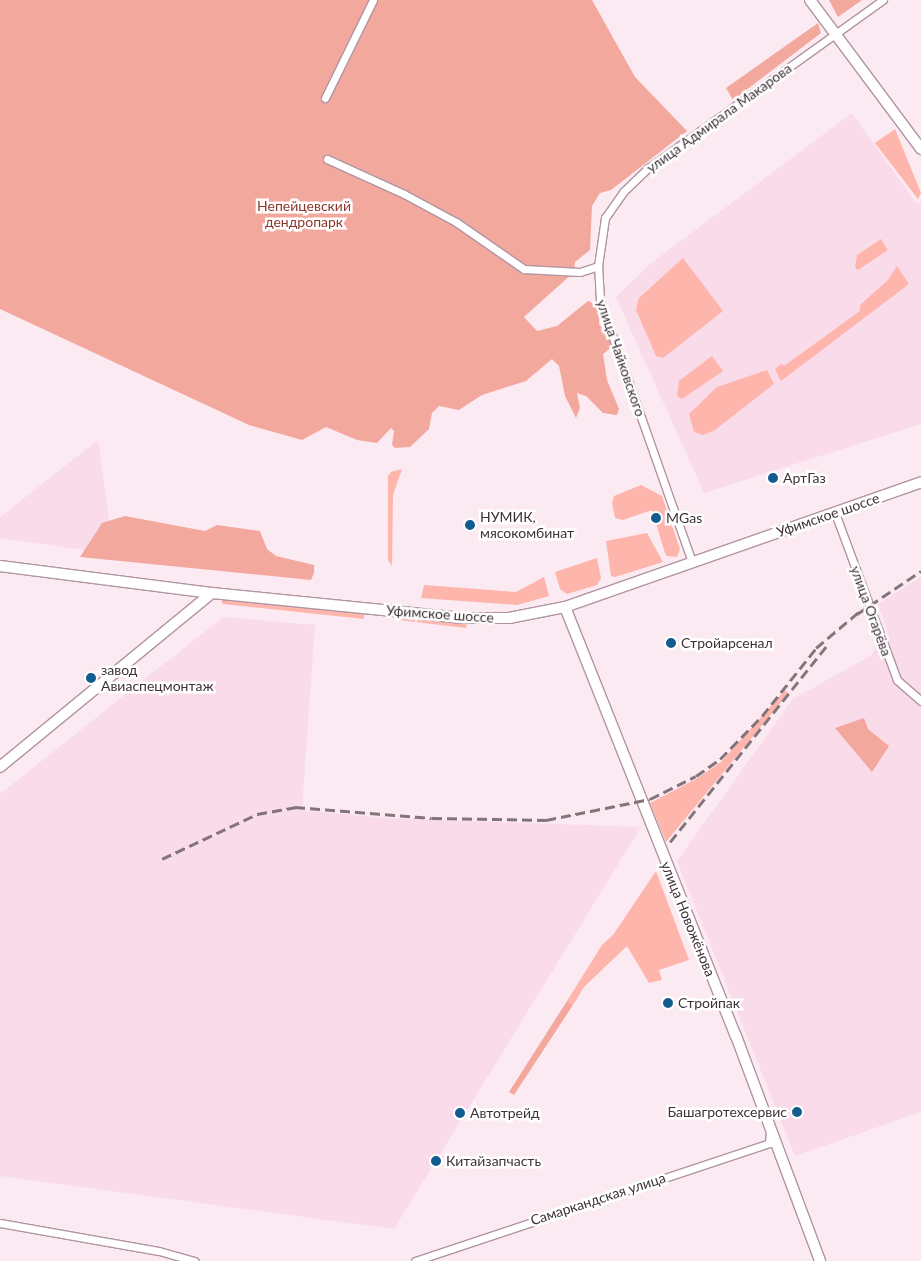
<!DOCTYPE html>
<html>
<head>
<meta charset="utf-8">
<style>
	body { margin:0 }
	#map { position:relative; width:921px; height:1261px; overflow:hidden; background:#fceaf2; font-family:Lato,sans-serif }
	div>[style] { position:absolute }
	.built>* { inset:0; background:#fadbea }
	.green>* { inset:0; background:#feb5ab }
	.forest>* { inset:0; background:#f3a89e }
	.roads { filter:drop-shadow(1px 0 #b194a2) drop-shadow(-1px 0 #b194a2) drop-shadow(0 1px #b194a2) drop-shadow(0 -1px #b194a2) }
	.street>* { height:7px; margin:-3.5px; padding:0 3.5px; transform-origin:3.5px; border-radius:3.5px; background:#fff }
	.secondary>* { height:10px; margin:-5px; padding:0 5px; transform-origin:5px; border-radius:5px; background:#fff }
	.rail>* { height:2.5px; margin-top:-1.25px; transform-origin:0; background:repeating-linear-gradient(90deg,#82747a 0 10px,transparent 0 15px) }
	.dots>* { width:14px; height:14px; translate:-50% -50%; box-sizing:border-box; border:2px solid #fff; border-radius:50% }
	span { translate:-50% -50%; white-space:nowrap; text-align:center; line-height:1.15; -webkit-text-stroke:5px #fff; paint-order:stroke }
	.street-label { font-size:14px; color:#3e3238 }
	.park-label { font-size:14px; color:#8d362e }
	.poi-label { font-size:14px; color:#3e3238 }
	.left { translate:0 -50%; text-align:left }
	.right { translate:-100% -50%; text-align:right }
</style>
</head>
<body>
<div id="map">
	<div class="built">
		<i style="clip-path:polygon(852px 113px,916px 203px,921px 203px,921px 424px,704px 493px,616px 297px,650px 264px)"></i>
		<i style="clip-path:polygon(98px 440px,114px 554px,0 538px,0 517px)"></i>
		<i style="clip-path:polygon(921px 577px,921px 1112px,795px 1156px,677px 861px,793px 699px,870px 656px,888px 632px,878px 604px)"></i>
		<i style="clip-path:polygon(223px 617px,315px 625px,302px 810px,384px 818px,641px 827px,394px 1229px,0 1176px,0 794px)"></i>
	</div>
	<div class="green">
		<i style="clip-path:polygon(895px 129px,921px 193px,918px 199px,875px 143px)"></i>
		<i style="clip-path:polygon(881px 239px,888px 250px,858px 270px,855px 268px,857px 255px)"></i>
		<i style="clip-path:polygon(683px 258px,723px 311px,663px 358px,656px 356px,636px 310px,639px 298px)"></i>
		<i style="clip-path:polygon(897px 266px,909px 284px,781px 381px,775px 369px,781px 364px,784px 366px,860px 311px,860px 305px,888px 280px)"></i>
		<i style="clip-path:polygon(712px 356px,723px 371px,682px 399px,677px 396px,679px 381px)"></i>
		<i style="clip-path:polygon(767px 370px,774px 384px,715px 430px,703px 435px,694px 432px,689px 414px,717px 387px)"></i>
		<i style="clip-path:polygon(402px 469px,393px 495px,392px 566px,388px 560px,388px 476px,391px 472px)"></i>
		<i style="clip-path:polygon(641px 485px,662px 496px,680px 549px,677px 557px,667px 556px,665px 553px,652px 510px,623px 520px,615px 518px,612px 503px,614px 496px)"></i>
		<i style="clip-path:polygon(647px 533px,663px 562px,615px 577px,611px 576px,606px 541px)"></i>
		<i style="clip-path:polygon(597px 558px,601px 578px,597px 585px,567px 594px,560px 589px,555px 572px)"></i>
		<i style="clip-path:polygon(544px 577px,549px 596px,517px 605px,421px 598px,424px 585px,516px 592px)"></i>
		<i style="clip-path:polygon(224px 599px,364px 613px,364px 619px,223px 604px,221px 601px)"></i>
		<i style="clip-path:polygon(403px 616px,467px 623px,466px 628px,399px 620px)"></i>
		<i style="clip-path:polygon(785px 690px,788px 693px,773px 712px,666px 842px,650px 803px,696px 779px,721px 762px)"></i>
		<i style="clip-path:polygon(656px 871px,689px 960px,659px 970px,662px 980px,649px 983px,627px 946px,584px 987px,573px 1005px,567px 1001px,602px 945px,613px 935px)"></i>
	</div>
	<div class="forest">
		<i style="clip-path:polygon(0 0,592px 0,635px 77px,687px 131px,611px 190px,600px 193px,592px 206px,590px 250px,575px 262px,574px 272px,524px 317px,537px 331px,557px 326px,588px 301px,597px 304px,600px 308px,599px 324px,614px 345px,603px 354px,607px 380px,619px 409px,617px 415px,603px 413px,586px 396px,577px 393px,580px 408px,576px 418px,565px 396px,559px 366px,552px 359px,526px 381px,482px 395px,459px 410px,439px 406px,432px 413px,429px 429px,410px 447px,395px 448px,392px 445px,394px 431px,391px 428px,377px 443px,357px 440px,326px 427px,302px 440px,249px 425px,0 309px)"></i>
		<i style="clip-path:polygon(829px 0,862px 0,838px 17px)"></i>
		<i style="clip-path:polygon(818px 23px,821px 33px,733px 100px,726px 88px)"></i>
		<i style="clip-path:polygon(125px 516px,205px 531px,217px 525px,260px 531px,267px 549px,276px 556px,314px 565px,314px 573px,311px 580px,80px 557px,102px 523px)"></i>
		<i style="clip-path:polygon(864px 718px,868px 729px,889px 746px,872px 772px,835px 728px)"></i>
		<i style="clip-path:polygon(567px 1001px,573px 1005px,514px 1095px,509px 1092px)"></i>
	</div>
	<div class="roads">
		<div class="street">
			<i style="left:325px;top:98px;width:109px;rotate:-63.9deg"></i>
			<i style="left:327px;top:159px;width:85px;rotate:24.4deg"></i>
			<i style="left:404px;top:194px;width:59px;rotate:28.3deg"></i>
			<i style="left:456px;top:222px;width:83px;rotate:34.7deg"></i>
			<i style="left:524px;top:269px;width:56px;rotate:3.1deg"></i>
			<i style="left:580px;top:272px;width:19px;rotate:-18deg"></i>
			<i style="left:835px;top:513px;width:178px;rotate:69.6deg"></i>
			<i style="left:897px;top:680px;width:32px;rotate:41deg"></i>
			<i style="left:692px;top:562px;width:277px;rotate:-109.4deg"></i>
			<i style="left:600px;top:301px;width:35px;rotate:-93deg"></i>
			<i style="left:598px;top:266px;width:49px;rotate:-81.7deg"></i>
			<i style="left:605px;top:218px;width:32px;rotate:-55deg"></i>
			<i style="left:623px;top:192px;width:35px;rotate:-44deg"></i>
			<i style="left:648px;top:168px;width:289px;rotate:-35.6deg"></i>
			<i style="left:0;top:1223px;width:161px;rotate:10deg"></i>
			<i style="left:159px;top:1251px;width:37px;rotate:16deg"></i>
			<i style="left:415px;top:1261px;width:373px;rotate:-18.4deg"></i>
			<i style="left:769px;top:1143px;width:12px;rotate:-85deg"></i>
		</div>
		<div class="secondary">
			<i style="left:810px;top:0;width:186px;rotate:53.3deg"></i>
			<i style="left:0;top:566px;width:214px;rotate:7.3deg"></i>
			<i style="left:212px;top:593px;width:252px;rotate:5.7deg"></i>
			<i style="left:463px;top:618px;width:46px"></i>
			<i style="left:509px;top:618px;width:57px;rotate:-11.1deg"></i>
			<i style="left:565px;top:607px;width:377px;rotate:-19.3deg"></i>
			<i style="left:565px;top:607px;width:462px;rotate:68.3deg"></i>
			<i style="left:736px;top:1036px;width:240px;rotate:69.5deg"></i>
			<i style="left:0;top:767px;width:274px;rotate:-39.4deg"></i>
		</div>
	</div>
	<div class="rail">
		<i style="left:857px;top:614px;width:77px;rotate:-33.9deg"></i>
		<i style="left:670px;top:842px;width:255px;rotate:-51.4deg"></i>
		<i style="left:162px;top:859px;width:105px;rotate:-25.3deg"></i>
		<i style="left:257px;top:814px;width:39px;rotate:-10deg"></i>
		<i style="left:295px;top:807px;width:137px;rotate:4.6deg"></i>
		<i style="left:432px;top:818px;width:114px;rotate:1deg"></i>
		<i style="left:546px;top:820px;width:106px;rotate:-11.4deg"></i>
		<i style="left:650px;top:799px;width:51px;rotate:-26.6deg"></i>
		<i style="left:696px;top:776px;width:29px;rotate:-35deg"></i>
		<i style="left:720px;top:759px;width:60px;rotate:-45.7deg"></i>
		<i style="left:762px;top:716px;width:87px;rotate:-51.5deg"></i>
		<i style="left:816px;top:648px;width:59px;rotate:-40.2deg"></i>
	</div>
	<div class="dots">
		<i style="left:773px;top:478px;background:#135c8f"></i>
		<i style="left:656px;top:518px;background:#135c8f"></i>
		<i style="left:470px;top:525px;background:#135c8f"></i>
		<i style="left:671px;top:643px;background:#135c8f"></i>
		<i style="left:91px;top:678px;background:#135c8f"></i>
		<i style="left:668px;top:1003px;background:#135c8f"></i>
		<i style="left:797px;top:1112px;background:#135c8f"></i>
		<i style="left:460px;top:1113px;background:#135c8f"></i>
		<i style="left:436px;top:1161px;background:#135c8f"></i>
	</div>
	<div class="street-label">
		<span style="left:719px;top:118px;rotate:-36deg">улица Адмирала Макарова</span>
		<span style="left:621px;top:358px;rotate:71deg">улица Чайковского</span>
		<span style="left:828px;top:515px;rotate:-19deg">Уфимское шоссе</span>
		<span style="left:871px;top:611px;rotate:70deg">улица Огарёва</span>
		<span style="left:440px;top:614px;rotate:4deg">Уфимское шоссе</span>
		<span style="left:688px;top:919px;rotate:68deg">улица Новожёнова</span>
		<span style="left:598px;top:1199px;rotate:-18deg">Самаркандская улица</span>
	</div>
	<div class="park-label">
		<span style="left:304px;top:214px">Непейцевский<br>дендропарк</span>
	</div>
	<div class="poi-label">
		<span class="left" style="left:783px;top:478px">АртГаз</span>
		<span class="left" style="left:480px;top:525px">НУМИК,<br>мясокомбинат</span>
		<span class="left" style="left:666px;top:518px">MGas</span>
		<span class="left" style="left:681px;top:643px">Стройарсенал</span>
		<span class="left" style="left:101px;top:678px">завод<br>Авиаспецмонтаж</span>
		<span class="left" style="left:678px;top:1003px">Стройпак</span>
		<span class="right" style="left:787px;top:1112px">Башагротехсервис</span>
		<span class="left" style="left:470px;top:1113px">Автотрейд</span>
		<span class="left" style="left:446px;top:1161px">Китайзапчасть</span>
	</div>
</div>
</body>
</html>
